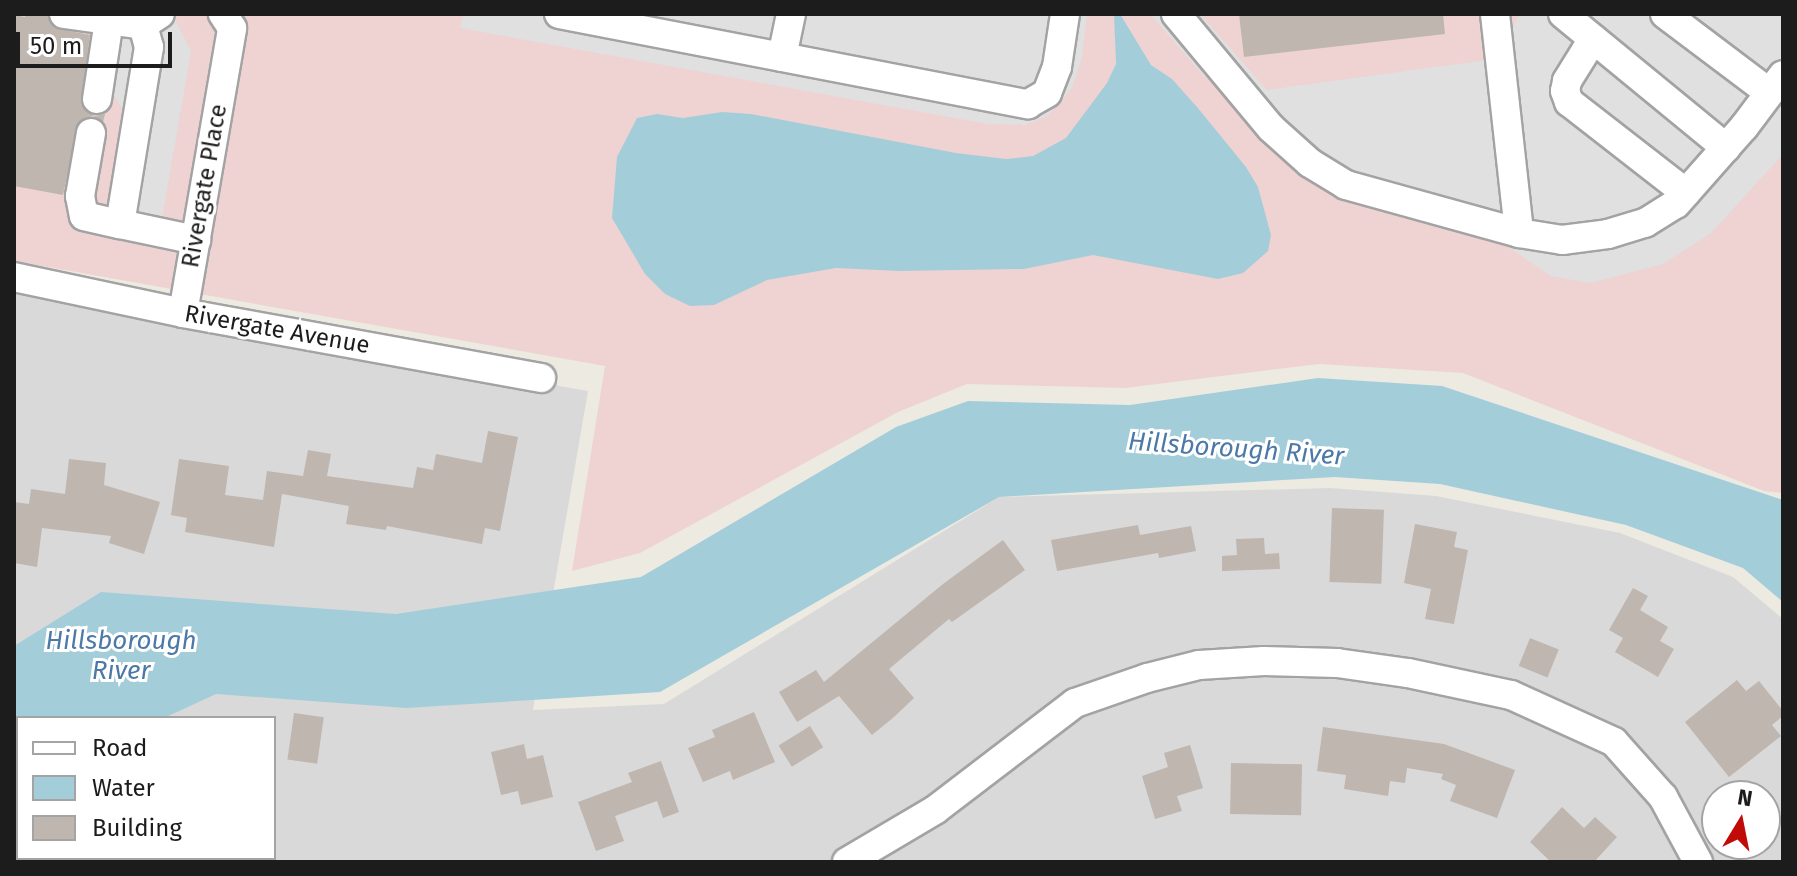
<!DOCTYPE html>
<html>
<head>
<meta charset="utf-8">
<style>
	body { margin:0 }
	#map { position:relative; width:1797px; height:876px; overflow:hidden; background:#edeae2; font-family:"Fira Sans",sans-serif }
	div>[style] { position:absolute }
	.residential>* { inset:0; background:#dad9d9 }
	.commercial>* { inset:0; background:#eed3d2 }
	.parking>* { inset:0; background:#e0e0e0 }
	.water>* { inset:0; background:#a4cdda }
	.building>* { inset:0; background:#beb6af; transform-origin:0 0 }
	.roads { filter:drop-shadow(2px 0 #a3a3a3) drop-shadow(-2px 0 #a3a3a3) drop-shadow(0 2px #a3a3a3) drop-shadow(0 -2px #a3a3a3) }
	.minor>* { height:28px; margin:-14px; padding:0 14px; transform-origin:14px; border-radius:14px; background:#fff }
	span { translate:-50% -50%; white-space:nowrap; text-align:center; line-height:1.15; -webkit-text-stroke:6px #fff; paint-order:stroke }
	.street-label { font-size:24px; color:#1c1c1c }
	.water-label { font-size:26px; color:#4d79a8; font-style:italic }
	.frame { position:absolute; inset:0; border:16px solid #1c1c1c; pointer-events:none }
	.legend { position:absolute; left:16px; top:716px; width:260px; height:144px; box-sizing:border-box; background:#fff; border:2px solid #a4a4a4; margin:0; padding:10px 14px; list-style:none; font-size:24px; color:#1c1c1c }
	.legend li { display:flex; align-items:center; gap:16px; height:40px }
	.legend b { width:40px; border:2px solid #a4a4a4 }
	.north { position:absolute; left:1701px; top:780px; width:80px; height:80px; box-sizing:border-box; background:#fff; border:2px solid #a4a4a4; border-radius:50%; rotate:10deg; font-size:22px; font-weight:700; line-height:32px; text-align:center; color:#1c1c1c }
	.north::after { content:''; display:block; margin:auto; width:28px; height:36px; background:#c10b08; clip-path:polygon(50% 0,100% 100%,50% 72%,0 100%) }
	.scale { position:absolute; left:16px; top:32px; width:156px; height:36px; box-sizing:border-box; border:4px solid #1c1c1c; border-top:0; padding-left:10px; font-size:24px; line-height:28px; white-space:nowrap; color:#1c1c1c; -webkit-text-stroke:6px #fff; paint-order:stroke }
</style>
</head>
<body>
<div id="map">
	<div class="residential">
		<i style="clip-path:polygon(evenodd,14px 291px,588px 391px,533px 710px,664px 704px,999px 497px,1330px 488px,1436px 496px,1620px 533px,1733px 577px,1783px 619px,1783px 862px,14px 862px,14px 291px,18px 718px,274px 718px,274px 858px,18px 858px,18px 718px,14px 291px,1717px 796px,1765px 796px,1765px 844px,1717px 844px,1717px 796px)"></i>
	</div>
	<div class="commercial">
		<i style="clip-path:polygon(14px 14px,1783px 14px,1783px 493px,1764px 491px,1463px 373px,1319px 364px,1125px 388px,967px 384px,898px 412px,640px 553px,572px 571px,605px 366px,14px 261px)"></i>
	</div>
	<div class="parking">
		<i style="clip-path:polygon(119px 14px,172px 14px,191px 51px,161px 224px,109px 215px,122px 108px,112px 92px)"></i>
		<i style="clip-path:polygon(463px 14px,1087px 14px,1082px 58px,1072px 88px,1048px 116px,1025px 125px,988px 124px,460px 28px)"></i>
		<i style="clip-path:polygon(1150px 14px,1200px 14px,1267px 90px,1495px 59px,1520px 14px,1783px 14px,1783px 154px,1711px 233px,1663px 264px,1590px 283px,1551px 276px,1498px 240px,1355px 202px,1225px 86px,1205px 77px)"></i>
	</div>
	<div class="water">
		<i style="clip-path:polygon(1114px 14px,1120px 14px,1151px 65px,1172px 79px,1197px 107px,1246px 167px,1258px 187px,1271px 235px,1268px 251px,1243px 273px,1218px 279px,1093px 255px,1024px 269px,900px 271px,836px 268px,767px 280px,714px 305px,690px 306px,665px 294px,645px 274px,612px 218px,617px 157px,637px 118px,657px 114px,683px 118px,722px 112px,751px 114px,956px 153px,1006px 159px,1033px 156px,1066px 138px,1107px 83px,1116px 64px)"></i>
		<i style="clip-path:polygon(1318px 378px,1442px 386px,1783px 500px,1783px 602px,1743px 568px,1626px 525px,1440px 484px,1335px 477px,999px 497px,660px 692px,406px 708px,216px 694px,164px 718px,18px 718px,18px 787px,14px 789px,14px 646px,101px 592px,396px 614px,641px 577px,896px 427px,968px 401px,1130px 405px)"></i>
	</div>
	<div class="building">
		<i style="clip-path:polygon(26px 14px,47px 14px,54px 28px,90px 35px,81px 104px,94px 116px,105px 114px,103px 122px,93px 116px,78px 123px,63px 195px,14px 186px,14px 15px,25px 17px)"></i>
		<i style="clip-path:polygon(1239px 14px,1443px 14px,1445px 34px,1244px 57px)"></i>
		<i style="clip-path:polygon(488px 431px,518px 437px,500px 531px,485px 528px,482px 544px,387px 526px,386px 530px,346px 524px,349px 506px,282px 494px,274px 547px,185px 532px,187px 518px,171px 515px,179px 459px,229px 466px,225px 495px,263px 500px,267px 471px,303px 476px,308px 450px,331px 454px,327px 476px,413px 488px,417px 467px,433px 470px,436px 454px,482px 463px)"></i>
		<i style="clip-path:polygon(69px 459px,106px 463px,104px 485px,160px 502px,144px 554px,109px 543px,111px 536px,42px 528px,37px 567px,14px 563px,14px 502px,29px 504px,31px 489px,65px 494px)"></i>
		<i style="left:1332px;top:508px;width:52px;height:74px;rotate:2deg"></i>
		<i style="clip-path:polygon(1415px 524px,1457px 532px,1454px 547px,1468px 550px,1454px 624px,1425px 619px,1431px 589px,1404px 583px)"></i>
		<i style="clip-path:polygon(1138px 525px,1140px 535px,1191px 526px,1196px 551px,1159px 558px,1158px 553px,1057px 571px,1051px 540px)"></i>
		<i style="clip-path:polygon(1264px 538px,1265px 554px,1279px 553px,1280px 569px,1222px 571px,1222px 556px,1237px 555px,1236px 539px)"></i>
		<i style="clip-path:polygon(1003px 540px,1025px 570px,952px 622px,949px 619px,889px 669px,914px 698px,894px 717px,872px 735px,839px 696px,797px 722px,779px 692px,816px 670px,824px 682px,943px 584px)"></i>
		<i style="clip-path:polygon(1633px 588px,1648px 596px,1640px 610px,1668px 627px,1660px 641px,1674px 649px,1658px 677px,1615px 652px,1623px 638px,1609px 630px)"></i>
		<i style="left:1530px;top:638px;width:31px;height:30px;rotate:22deg"></i>
		<i style="clip-path:polygon(1737px 680px,1746px 691px,1759px 681px,1783px 711px,1783px 716px,1772px 725px,1781px 736px,1729px 777px,1685px 722px)"></i>
		<i style="clip-path:polygon(754px 712px,775px 762px,733px 780px,730px 771px,703px 782px,688px 748px,715px 737px,712px 730px)"></i>
		<i style="left:294px;top:713px;width:30px;height:47px;rotate:8deg"></i>
		<i style="left:810px;top:726px;width:25px;height:37px;rotate:58deg"></i>
		<i style="clip-path:polygon(1323px 727px,1444px 744px,1515px 770px,1497px 818px,1450px 801px,1456px 785px,1441px 779px,1443px 774px,1407px 768px,1405px 783px,1390px 781px,1388px 796px,1344px 789px,1346px 775px,1317px 771px)"></i>
		<i style="clip-path:polygon(524px 744px,527px 759px,543px 755px,553px 797px,521px 805px,518px 791px,501px 795px,491px 752px)"></i>
		<i style="clip-path:polygon(1190px 745px,1203px 788px,1177px 796px,1182px 811px,1155px 819px,1142px 776px,1168px 767px,1164px 753px)"></i>
		<i style="clip-path:polygon(661px 761px,679px 812px,663px 818px,657px 801px,615px 816px,624px 841px,596px 851px,578px 802px,632px 782px,628px 773px)"></i>
		<i style="left:1231px;top:763px;width:71px;height:51px;rotate:1deg"></i>
		<i style="clip-path:polygon(1562px 807px,1584px 828px,1595px 817px,1617px 837px,1594px 862px,1551px 862px,1530px 842px)"></i>
	</div>
	<div class="roads">
		<div class="minor">
			<i style="left:64px;top:14px;width:80px;rotate:7.9deg"></i>
			<i style="left:143px;top:25px;width:20px;rotate:-33deg"></i>
			<i style="left:134px;top:14px;width:14px;rotate:51deg"></i>
			<i style="left:143px;top:25px;width:23px;rotate:75deg"></i>
			<i style="left:149px;top:47px;width:179px;rotate:99.3deg"></i>
			<i style="left:120px;top:224px;width:78px;rotate:11.9deg"></i>
			<i style="left:559px;top:14px;width:478px;rotate:10.9deg"></i>
			<i style="left:1028px;top:104px;width:22px;rotate:-30deg"></i>
			<i style="left:1047px;top:93px;width:28px;rotate:-69deg"></i>
			<i style="left:1057px;top:67px;width:54px;rotate:-81.4deg"></i>
			<i style="left:1176px;top:14px;width:148px;rotate:50.2deg"></i>
			<i style="left:1271px;top:128px;width:52px;rotate:41.9deg"></i>
			<i style="left:1310px;top:163px;width:42px;rotate:31.4deg"></i>
			<i style="left:1346px;top:185px;width:180px;rotate:15.5deg"></i>
			<i style="left:1495px;top:14px;width:220px;rotate:83.7deg"></i>
			<i style="left:1519px;top:233px;width:44px;rotate:9.2deg"></i>
			<i style="left:1562px;top:240px;width:46px;rotate:-7.4deg"></i>
			<i style="left:1608px;top:234px;width:39px;rotate:-17deg"></i>
			<i style="left:1645px;top:223px;width:36px;rotate:-32deg"></i>
			<i style="left:1676px;top:204px;width:103px;rotate:-48.6deg"></i>
			<i style="left:1744px;top:127px;width:65px;rotate:-53.1deg"></i>
			<i style="left:1563px;top:14px;width:211px;rotate:39.4deg"></i>
			<i style="left:1665px;top:14px;width:131px;rotate:37deg"></i>
			<i style="left:1593px;top:39px;width:49px;rotate:121.8deg"></i>
			<i style="left:1567px;top:81px;width:10px;rotate:101deg"></i>
			<i style="left:1565px;top:91px;width:12px;rotate:70deg"></i>
			<i style="left:1569px;top:102px;width:148px;rotate:37.9deg"></i>
			<i style="left:782px;top:57px;width:44px;rotate:-78.2deg"></i>
			<i style="left:97px;top:99px;width:79px;rotate:-81.3deg"></i>
			<i style="left:91px;top:133px;width:64px;rotate:99.9deg"></i>
			<i style="left:80px;top:196px;width:20px;rotate:79deg"></i>
			<i style="left:84px;top:216px;width:37px;rotate:13deg"></i>
			<i style="left:14px;top:277px;width:173px;rotate:12deg"></i>
			<i style="left:183px;top:313px;width:364px;rotate:10.3deg"></i>
			<i style="left:183px;top:313px;width:289px;rotate:-80.2deg"></i>
			<i style="left:232px;top:28px;width:17px;rotate:-123deg"></i>
			<i style="left:847px;top:862px;width:102px;rotate:-30.6deg"></i>
			<i style="left:935px;top:810px;width:176px;rotate:-37.4deg"></i>
			<i style="left:1075px;top:703px;width:76px;rotate:-19.1deg"></i>
			<i style="left:1147px;top:678px;width:54px;rotate:-14deg"></i>
			<i style="left:1199px;top:665px;width:65px;rotate:-3.5deg"></i>
			<i style="left:1264px;top:661px;width:73px;rotate:1.6deg"></i>
			<i style="left:1337px;top:663px;width:72px;rotate:8deg"></i>
			<i style="left:1408px;top:673px;width:105px;rotate:12.1deg"></i>
			<i style="left:1511px;top:695px;width:113px;rotate:24.5deg"></i>
			<i style="left:1614px;top:742px;width:74px;rotate:48.3deg"></i>
			<i style="left:1663px;top:797px;width:74px;rotate:61.7deg"></i>
		</div>
	</div>
	<div class="street-label">
		<span style="left:205px;top:186px;rotate:-80deg">Rivergate Place</span>
		<span style="left:277px;top:330px;rotate:10deg">Rivergate Avenue</span>
	</div>
	<div class="water-label">
		<span style="left:1236px;top:449px;rotate:4deg">Hillsborough River</span>
		<span style="left:121px;top:656px">Hillsborough<br>River</span>
	</div>
	<div class="frame"></div>
	<ul class="legend">
	<li><b style="height:10px;background:#fff"></b>Road</li>
	<li><b style="height:22px;background:#a4cdda"></b>Water</li>
	<li><b style="height:22px;background:#beb6af"></b>Building</li>
	</ul>
	<div class="north">N</div>
	<div class="scale">50 m</div>
</div>
</body>
</html>
